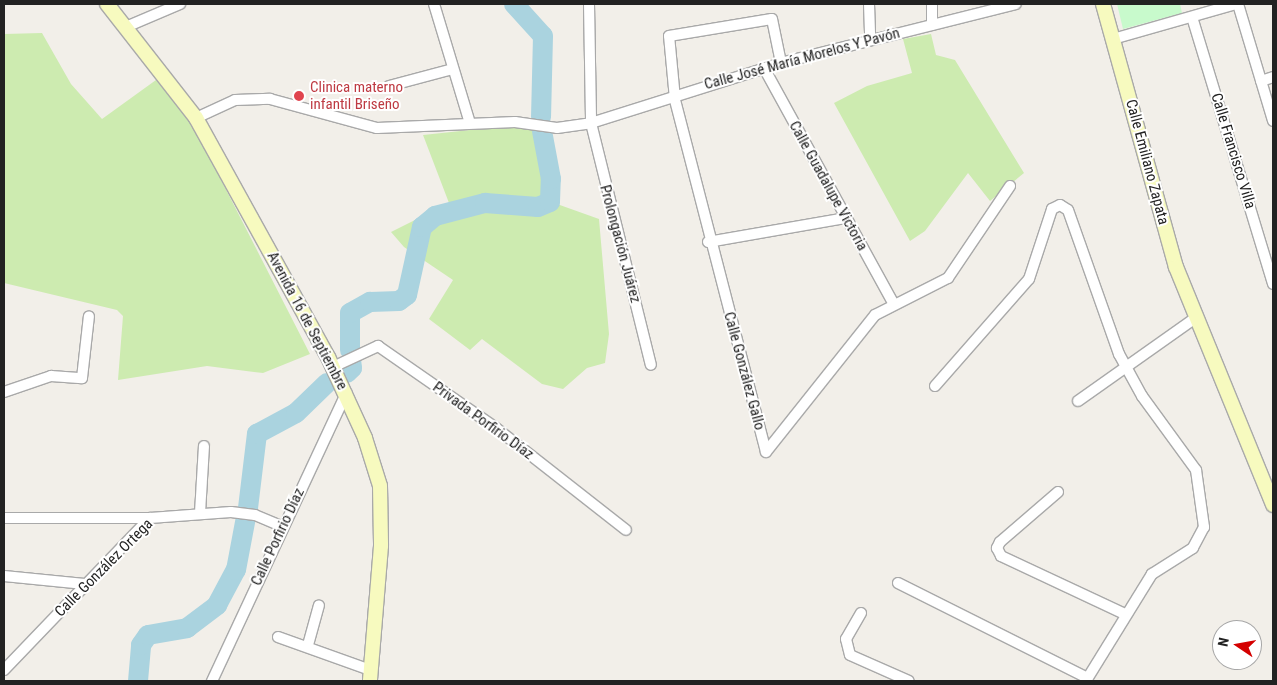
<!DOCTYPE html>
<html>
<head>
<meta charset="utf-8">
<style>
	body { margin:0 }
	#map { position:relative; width:1277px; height:685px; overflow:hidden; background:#f2efe9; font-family:"Roboto Condensed",sans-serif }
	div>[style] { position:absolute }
	.grass>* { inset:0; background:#cdebb0 }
	.park>* { inset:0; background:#c8facc }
	.river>* { height:20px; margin:-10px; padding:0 10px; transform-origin:10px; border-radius:10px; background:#aad3df }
	.roads { filter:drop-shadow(1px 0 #a9a9a9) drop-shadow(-1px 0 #a9a9a9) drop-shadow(0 1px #a9a9a9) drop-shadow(0 -1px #a9a9a9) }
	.minor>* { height:10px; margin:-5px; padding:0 5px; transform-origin:5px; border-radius:5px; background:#fff }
	.secondary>* { height:14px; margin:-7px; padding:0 7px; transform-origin:7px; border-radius:7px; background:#f7fabf }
	.dots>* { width:14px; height:14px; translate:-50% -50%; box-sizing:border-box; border:2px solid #fff; border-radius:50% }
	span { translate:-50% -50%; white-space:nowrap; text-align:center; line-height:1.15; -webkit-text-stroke:4px #fff; paint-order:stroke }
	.street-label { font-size:15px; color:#222 }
	.health-label { font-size:15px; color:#be3a42 }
	.left { translate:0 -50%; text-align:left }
	.frame { position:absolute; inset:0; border:5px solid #222; pointer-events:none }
	.north { position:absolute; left:1212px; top:620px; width:50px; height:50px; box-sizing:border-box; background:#fff; border:1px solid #a7a7a7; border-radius:50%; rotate:282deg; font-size:14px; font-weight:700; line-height:20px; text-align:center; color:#222 }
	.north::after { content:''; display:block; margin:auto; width:18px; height:22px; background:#d40000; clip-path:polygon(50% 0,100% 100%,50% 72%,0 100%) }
</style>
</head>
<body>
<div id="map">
	<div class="grass">
		<i style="clip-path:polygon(42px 33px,71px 84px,102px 119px,156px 80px,191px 121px,310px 354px,263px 373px,207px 366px,118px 380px,123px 316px,117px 310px,4px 283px,4px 34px)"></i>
		<i style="clip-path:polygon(931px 34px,936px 55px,955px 60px,1024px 173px,990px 201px,968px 173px,925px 231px,910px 241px,834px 103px,867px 86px,912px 73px,903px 39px)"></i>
		<i style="clip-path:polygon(508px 126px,549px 132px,557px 204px,599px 219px,609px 334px,605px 363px,587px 368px,563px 389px,542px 384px,482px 339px,470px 350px,429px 319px,453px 280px,404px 247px,391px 232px,449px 203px,423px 135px)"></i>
	</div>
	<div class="park">
		<i style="clip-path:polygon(1117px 4px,1180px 4px,1182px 13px,1123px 29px)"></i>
	</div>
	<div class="river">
		<i style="left:514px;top:4px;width:43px;rotate:47.8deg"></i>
		<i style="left:543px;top:36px;width:81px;rotate:91.4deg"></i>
		<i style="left:350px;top:350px;width:37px;rotate:-90deg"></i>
		<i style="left:350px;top:313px;width:23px;rotate:-29deg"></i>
		<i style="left:370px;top:302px;width:29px;rotate:-2deg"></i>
		<i style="left:399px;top:301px;width:10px;rotate:-37deg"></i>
		<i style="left:407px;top:295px;width:70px;rotate:-77.6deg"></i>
		<i style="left:422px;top:227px;width:17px;rotate:-40deg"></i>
		<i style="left:435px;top:216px;width:52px;rotate:-14.6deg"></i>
		<i style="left:485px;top:203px;width:53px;rotate:4.3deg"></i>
		<i style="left:538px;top:207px;width:13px;rotate:-23deg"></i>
		<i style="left:550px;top:202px;width:23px;rotate:-88deg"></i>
		<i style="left:551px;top:179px;width:49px;rotate:-100.6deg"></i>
		<i style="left:347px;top:373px;width:7px;rotate:-45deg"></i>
		<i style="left:352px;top:368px;width:8px;rotate:-97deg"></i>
		<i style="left:248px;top:508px;width:75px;rotate:-83.1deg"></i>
		<i style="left:257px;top:434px;width:44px;rotate:-28.3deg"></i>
		<i style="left:296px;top:413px;width:43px;rotate:-44.1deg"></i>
		<i style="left:138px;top:681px;width:36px;rotate:-85deg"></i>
		<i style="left:141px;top:645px;width:12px;rotate:-55deg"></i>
		<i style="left:148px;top:635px;width:40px;rotate:-10deg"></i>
		<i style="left:187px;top:628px;width:38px;rotate:-37deg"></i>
		<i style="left:217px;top:605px;width:40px;rotate:-62deg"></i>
		<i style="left:236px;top:570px;width:54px;rotate:-79.3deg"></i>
	</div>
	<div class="roads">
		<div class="minor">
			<i style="left:434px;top:4px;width:124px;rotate:73.2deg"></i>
			<i style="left:589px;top:4px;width:119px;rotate:89deg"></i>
			<i style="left:591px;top:123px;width:249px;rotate:76.1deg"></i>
			<i style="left:869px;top:4px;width:35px;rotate:88deg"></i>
			<i style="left:1238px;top:4px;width:122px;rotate:73.3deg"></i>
			<i style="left:1192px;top:17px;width:279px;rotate:73.1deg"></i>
			<i style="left:932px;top:25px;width:21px;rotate:-90deg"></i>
			<i style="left:126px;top:27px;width:59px;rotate:-23.1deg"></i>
			<i style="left:1113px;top:39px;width:128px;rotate:-15.9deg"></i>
			<i style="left:764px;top:68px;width:269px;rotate:61.2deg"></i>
			<i style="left:1261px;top:81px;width:13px;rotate:-18deg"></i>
			<i style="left:389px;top:86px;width:66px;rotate:-14.9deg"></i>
			<i style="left:196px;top:118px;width:43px;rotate:-24.8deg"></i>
			<i style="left:235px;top:100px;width:35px;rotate:-2deg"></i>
			<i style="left:270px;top:99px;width:111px;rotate:15.2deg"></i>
			<i style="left:377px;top:128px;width:138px;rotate:-2.5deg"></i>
			<i style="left:515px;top:122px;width:42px;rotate:8.1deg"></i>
			<i style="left:557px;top:128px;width:34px;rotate:-8deg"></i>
			<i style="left:591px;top:123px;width:199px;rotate:-17.5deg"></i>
			<i style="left:781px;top:63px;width:242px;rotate:-14.1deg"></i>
			<i style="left:708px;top:242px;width:139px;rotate:-9.9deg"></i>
			<i style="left:333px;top:367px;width:50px;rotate:-25deg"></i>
			<i style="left:378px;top:346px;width:144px;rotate:34.8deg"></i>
			<i style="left:496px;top:428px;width:165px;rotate:38.1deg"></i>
			<i style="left:935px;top:386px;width:142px;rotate:-48.7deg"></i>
			<i style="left:1029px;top:279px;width:74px;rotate:-71.8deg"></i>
			<i style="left:1052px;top:209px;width:9px;rotate:-27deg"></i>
			<i style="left:1060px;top:205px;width:9px;rotate:32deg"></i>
			<i style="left:1068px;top:210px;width:153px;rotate:70.5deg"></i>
			<i style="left:1119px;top:354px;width:48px;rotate:61.3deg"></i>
			<i style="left:1142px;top:396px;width:92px;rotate:53.9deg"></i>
			<i style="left:1196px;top:470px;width:58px;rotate:82deg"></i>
			<i style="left:1204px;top:527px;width:24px;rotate:118deg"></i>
			<i style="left:1193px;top:548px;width:49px;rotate:147.6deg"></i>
			<i style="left:1152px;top:574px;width:126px;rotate:121.7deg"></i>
			<i style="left:4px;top:392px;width:50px;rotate:-18.8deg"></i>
			<i style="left:51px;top:376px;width:31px;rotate:4deg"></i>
			<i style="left:82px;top:378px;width:62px;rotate:-83.6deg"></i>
			<i style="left:1078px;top:401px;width:142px;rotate:-35.3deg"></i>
			<i style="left:766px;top:452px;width:365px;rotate:-104.5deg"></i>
			<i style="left:675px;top:99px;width:63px;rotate:-95.4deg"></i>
			<i style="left:669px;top:36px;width:104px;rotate:-9.4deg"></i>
			<i style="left:772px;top:19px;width:45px;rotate:78.4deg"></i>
			<i style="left:766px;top:452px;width:175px;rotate:-51.5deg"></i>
			<i style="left:875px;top:315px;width:82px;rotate:-26.9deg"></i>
			<i style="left:948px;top:278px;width:111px;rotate:-56deg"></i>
			<i style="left:1058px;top:492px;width:77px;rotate:139.2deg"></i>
			<i style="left:1000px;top:542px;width:7px;rotate:117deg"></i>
			<i style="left:997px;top:548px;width:9px;rotate:63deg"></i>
			<i style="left:1001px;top:556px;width:137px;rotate:25.1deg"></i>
			<i style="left:200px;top:513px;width:67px;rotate:-86.6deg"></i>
			<i style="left:4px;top:518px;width:146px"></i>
			<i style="left:4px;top:576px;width:81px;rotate:5.6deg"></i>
			<i style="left:898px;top:583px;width:212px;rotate:26.6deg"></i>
			<i style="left:861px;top:613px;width:30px;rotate:120deg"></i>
			<i style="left:846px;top:639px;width:16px;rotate:76deg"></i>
			<i style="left:850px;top:655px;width:64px;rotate:23.8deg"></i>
			<i style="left:278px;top:637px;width:98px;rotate:19.7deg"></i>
			<i style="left:308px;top:645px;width:41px;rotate:-74.6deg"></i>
			<i style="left:4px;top:670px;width:211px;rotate:-46.2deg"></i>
			<i style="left:150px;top:518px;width:81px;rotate:-4.2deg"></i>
			<i style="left:231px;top:512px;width:24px;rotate:7deg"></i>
			<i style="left:255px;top:515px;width:30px;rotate:23deg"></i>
			<i style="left:212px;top:681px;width:318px;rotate:-65deg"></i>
		</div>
		<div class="secondary">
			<i style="left:107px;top:4px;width:145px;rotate:52deg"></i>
			<i style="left:196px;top:118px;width:273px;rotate:61.1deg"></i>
			<i style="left:328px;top:357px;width:89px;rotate:65.4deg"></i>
			<i style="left:365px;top:438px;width:50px;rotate:72.6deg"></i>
			<i style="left:380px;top:486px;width:60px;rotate:89deg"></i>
			<i style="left:381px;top:546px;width:135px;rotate:94.7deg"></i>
			<i style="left:1103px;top:4px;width:273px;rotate:74.5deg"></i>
			<i style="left:1176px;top:267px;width:257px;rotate:67.8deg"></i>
		</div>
	</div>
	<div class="dots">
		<i style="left:299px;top:96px;background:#e0444e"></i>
	</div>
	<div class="street-label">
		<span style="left:802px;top:59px;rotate:-15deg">Calle José María Morelos Y Pavón</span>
		<span style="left:1233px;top:151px;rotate:73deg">Calle Francisco Villa</span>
		<span style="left:1147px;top:162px;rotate:75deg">Calle Emiliano Zapata</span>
		<span style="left:828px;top:186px;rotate:61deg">Calle Guadalupe Victoria</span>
		<span style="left:620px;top:244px;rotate:75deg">Prolongación Juárez</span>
		<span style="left:307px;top:321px;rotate:62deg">Avenida 16 de Septiembre</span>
		<span style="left:744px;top:371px;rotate:75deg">Calle González Gallo</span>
		<span style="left:483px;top:421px;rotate:36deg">Privada Porfirio Díaz</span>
		<span style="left:278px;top:537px;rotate:-65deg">Calle Porfirio Díaz</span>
		<span style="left:104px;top:568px;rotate:-45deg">Calle González Ortega</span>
	</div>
	<div class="health-label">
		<span class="left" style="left:310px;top:96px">Clinica materno<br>infantil Briseño</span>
	</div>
	<div class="frame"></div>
	<div class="north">N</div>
</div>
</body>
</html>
